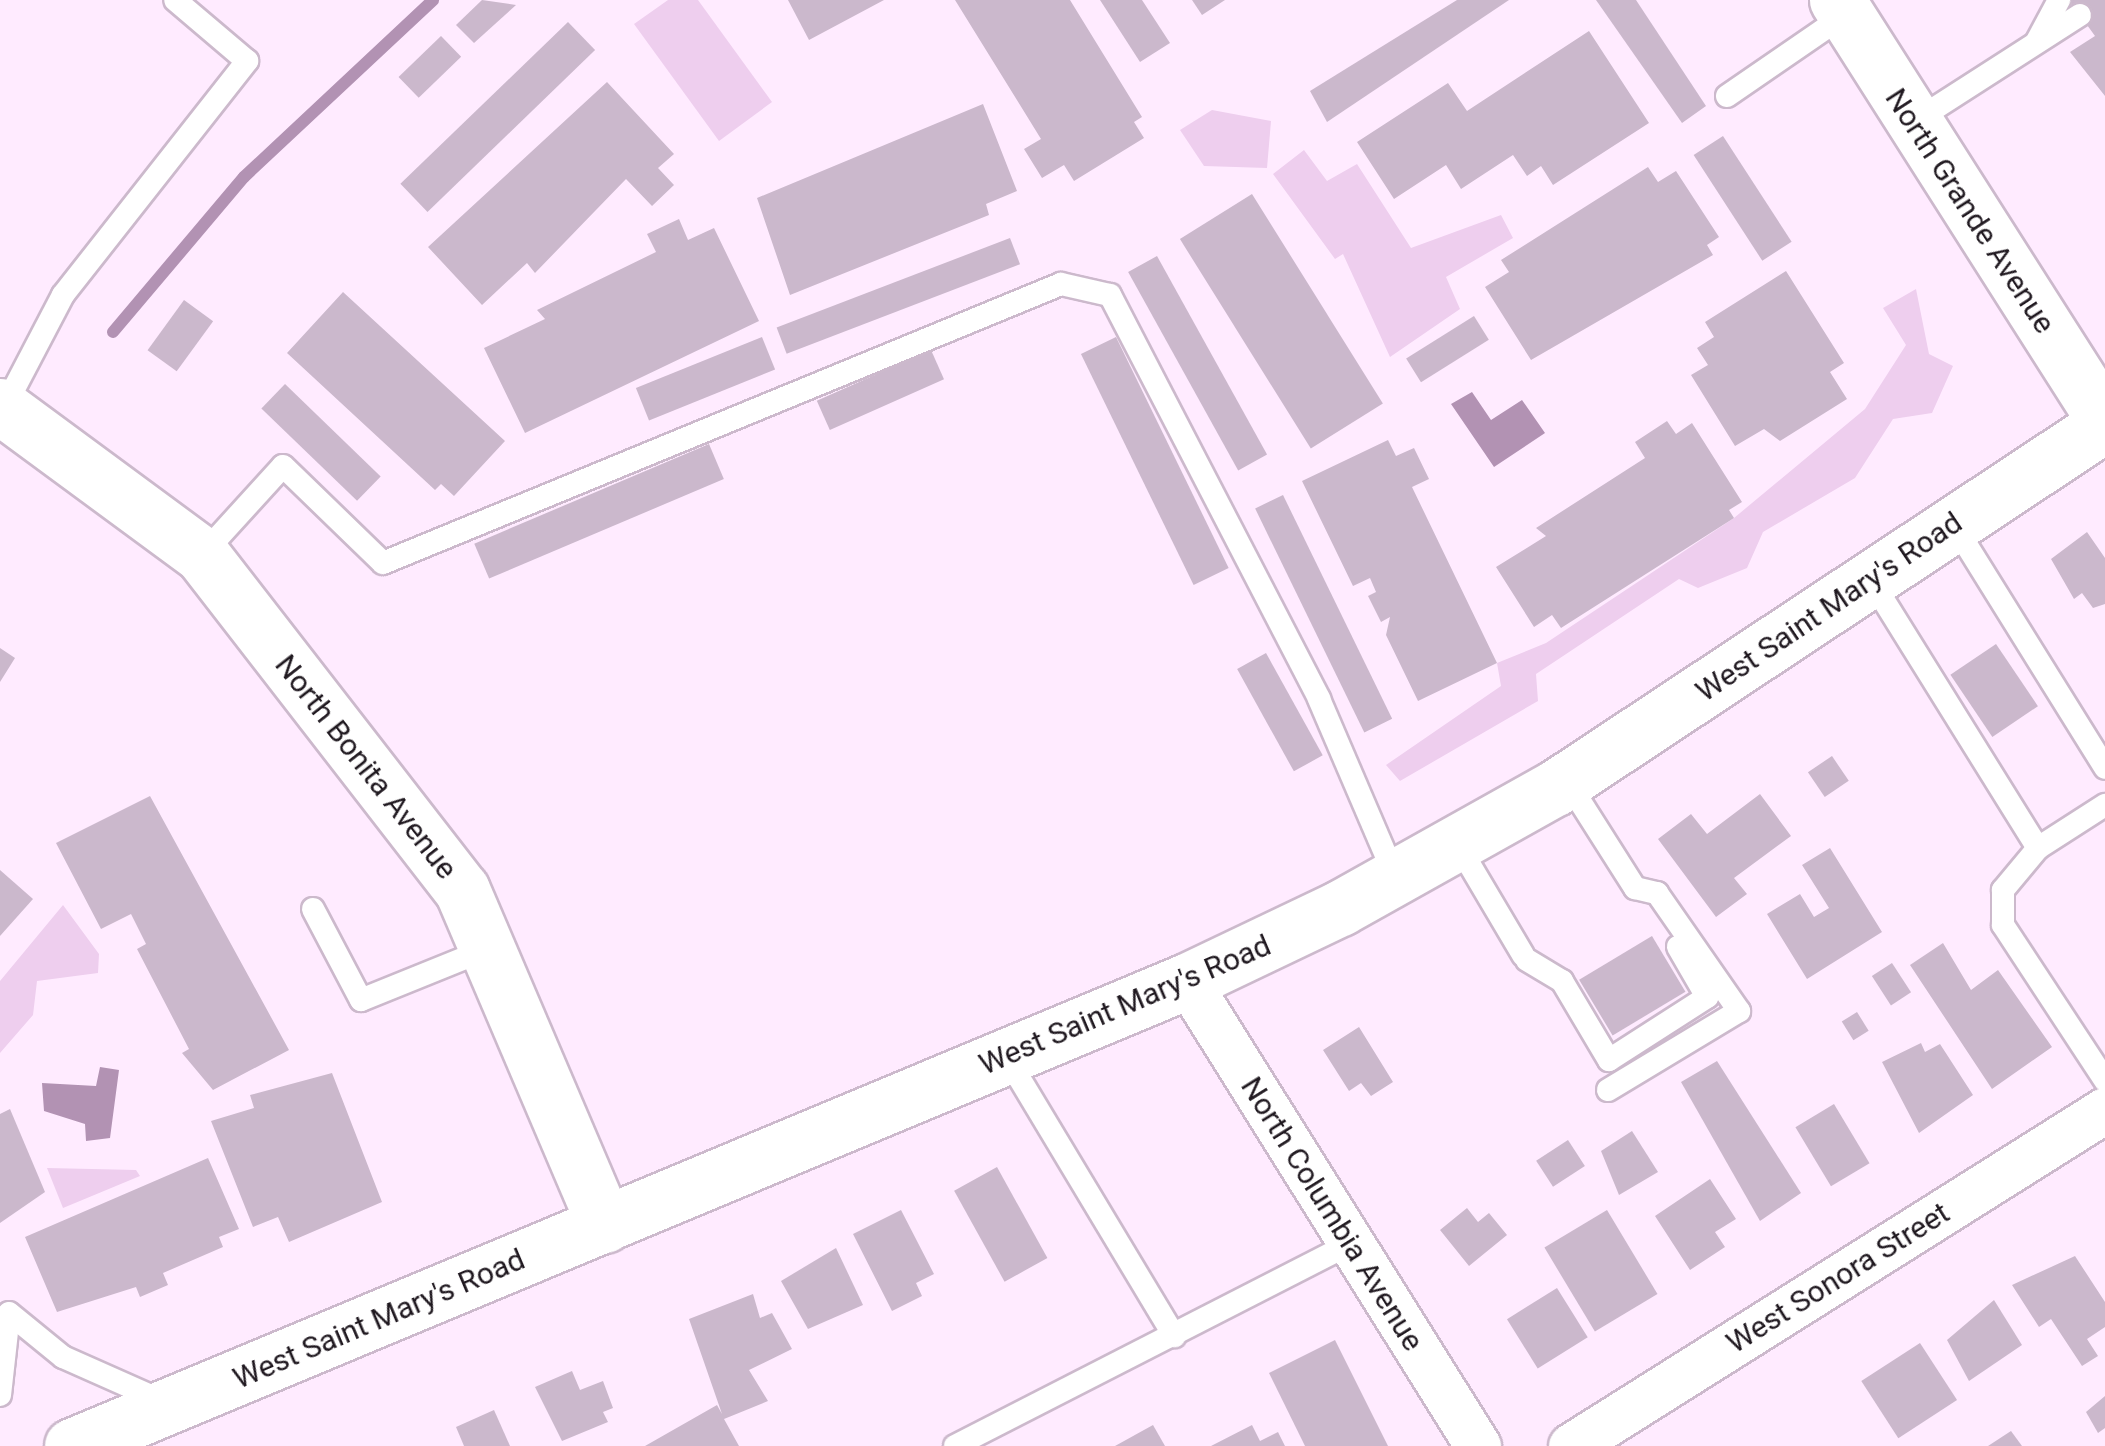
<!DOCTYPE html>
<html>
<head>
<meta charset="utf-8">
<style>
	body { margin:0 }
	#map { position:relative; width:2105px; height:1446px; overflow:hidden; background:#ffebff; font-family:Roboto,sans-serif }
	div>[style] { position:absolute }
	.green>* { inset:0; background:#eeceee }
	.water>* { inset:0; background:#b292b3 }
	.stream>* { height:12px; margin:-6px; padding:0 6px; transform-origin:6px; border-radius:6px; background:#b292b3 }
	.building>* { inset:0; background:#cbb8cc; transform-origin:0 0 }
	.roads { filter:drop-shadow(2px 0 #ccb9cc) drop-shadow(-2px 0 #ccb9cc) drop-shadow(0 2px #ccb9cc) drop-shadow(0 -2px #ccb9cc) }
	.service>* { height:22px; margin:-11px; padding:0 11px; transform-origin:11px; border-radius:11px; background:#fff }
	.minor>* { height:45px; margin:-22.5px; padding:0 22.5px; transform-origin:22.5px; border-radius:22.5px; background:#fff }
	.tertiary>* { height:55px; margin:-27.5px; padding:0 27.5px; transform-origin:27.5px; border-radius:27.5px; background:#fff }
	.secondary>* { height:55px; margin:-27.5px; padding:0 27.5px; transform-origin:27.5px; border-radius:27.5px; background:#fff }
	span { translate:-50% -50%; white-space:nowrap; text-align:center; line-height:1.15; -webkit-text-stroke:8px #fff; paint-order:stroke }
	.street-label { font-size:30px; color:#201920 }
</style>
</head>
<body>
<div id="map">
	<div class="green">
		<i style="clip-path:polygon(668px 0,698px 0,772px 102px,719px 141px,634px 24px)"></i>
		<i style="clip-path:polygon(1212px 110px,1271px 121px,1267px 168px,1204px 166px,1180px 130px)"></i>
		<i style="clip-path:polygon(1304px 150px,1327px 181px,1357px 164px,1411px 248px,1501px 215px,1513px 238px,1446px 277px,1460px 309px,1390px 357px,1343px 254px,1335px 259px,1273px 174px)"></i>
		<i style="clip-path:polygon(1916px 289px,1929px 354px,1953px 366px,1932px 413px,1893px 419px,1855px 478px,1763px 532px,1747px 568px,1698px 588px,1679px 579px,1536px 674px,1538px 701px,1400px 781px,1386px 765px,1501px 686px,1497px 663px,1546px 643px,1734px 518px,1865px 409px,1906px 345px,1883px 308px)"></i>
		<i style="clip-path:polygon(63px 905px,99px 954px,98px 973px,37px 981px,33px 1015px,0 1053px,0 981px)"></i>
		<i style="clip-path:polygon(47px 1168px,136px 1170px,140px 1176px,63px 1208px)"></i>
	</div>
	<div class="water">
		<i style="clip-path:polygon(1472px 392px,1491px 420px,1522px 400px,1545px 433px,1494px 467px,1451px 404px)"></i>
		<i style="clip-path:polygon(100px 1067px,119px 1070px,110px 1138px,86px 1141px,85px 1124px,44px 1111px,42px 1083px,96px 1086px)"></i>
	</div>
	<div class="stream">
		<i style="left:113px;top:332px;width:203px;rotate:-49.8deg"></i>
		<i style="left:244px;top:177px;width:259px;rotate:-43.1deg"></i>
	</div>
	<div class="building">
		<i style="clip-path:polygon(482px 0,516px 5px,474px 43px,456px 25px)"></i>
		<i style="clip-path:polygon(788px 0,884px 0,809px 40px)"></i>
		<i style="clip-path:polygon(955px 0,1070px 0,1142px 117px,1134px 122px,1144px 138px,1074px 181px,1064px 165px,1042px 178px,1024px 149px,1041px 139px)"></i>
		<i style="clip-path:polygon(1100px 0,1142px 0,1170px 43px,1140px 62px)"></i>
		<i style="clip-path:polygon(1192px 0,1225px 0,1202px 15px)"></i>
		<i style="clip-path:polygon(1457px 0,1509px 0,1327px 122px,1310px 91px)"></i>
		<i style="clip-path:polygon(1596px 0,1636px 0,1706px 106px,1682px 123px)"></i>
		<i style="clip-path:polygon(2069px 0,2105px 0,2105px 96px,2070px 52px,2095px 36px)"></i>
		<i style="left:568px;top:22px;width:39px;height:233px;rotate:46deg"></i>
		<i style="clip-path:polygon(1589px 31px,1649px 123px,1553px 185px,1541px 166px,1527px 176px,1513px 155px,1461px 189px,1446px 165px,1394px 199px,1357px 142px,1448px 83px,1467px 111px)"></i>
		<i style="left:441px;top:36px;width:29px;height:59px;rotate:46deg"></i>
		<i style="clip-path:polygon(607px 82px,674px 154px,658px 168px,674px 185px,652px 206px,626px 179px,535px 273px,527px 263px,482px 305px,428px 247px)"></i>
		<i style="clip-path:polygon(983px 104px,1017px 191px,986px 204px,989px 215px,790px 295px,757px 198px)"></i>
		<i style="left:1723px;top:136px;width:126px;height:35px;rotate:57deg"></i>
		<i style="clip-path:polygon(1648px 167px,1658px 182px,1676px 171px,1719px 237px,1707px 245px,1713px 255px,1531px 360px,1485px 287px,1509px 272px,1501px 260px)"></i>
		<i style="left:1252px;top:194px;width:247px;height:85px;rotate:58deg"></i>
		<i style="clip-path:polygon(679px 219px,688px 240px,714px 228px,759px 321px,525px 433px,484px 348px,545px 319px,537px 310px,656px 252px,647px 234px)"></i>
		<i style="left:1010px;top:238px;width:28px;height:250px;rotate:69deg"></i>
		<i style="left:1157px;top:256px;width:227px;height:33px;rotate:61deg"></i>
		<i style="clip-path:polygon(1786px 271px,1844px 363px,1830px 372px,1847px 399px,1780px 441px,1764px 429px,1735px 446px,1691px 375px,1708px 365px,1697px 348px,1714px 337px,1705px 322px)"></i>
		<i style="clip-path:polygon(343px 292px,505px 441px,454px 496px,441px 484px,435px 490px,287px 353px)"></i>
		<i style="left:184px;top:300px;width:36px;height:62px;rotate:36deg"></i>
		<i style="left:1474px;top:316px;width:28px;height:80px;rotate:58deg"></i>
		<i style="left:762px;top:337px;width:35px;height:136px;rotate:68deg"></i>
		<i style="left:1116px;top:337px;width:257px;height:39px;rotate:64deg"></i>
		<i style="left:931px;top:350px;width:32px;height:125px;rotate:66deg"></i>
		<i style="left:285px;top:384px;width:133px;height:34px;rotate:44deg"></i>
		<i style="clip-path:polygon(1667px 421px,1676px 434px,1692px 423px,1742px 502px,1729px 510px,1734px 518px,1561px 628px,1552px 615px,1534px 627px,1496px 567px,1546px 536px,1536px 528px,1645px 458px,1635px 442px)"></i>
		<i style="clip-path:polygon(1388px 440px,1396px 456px,1414px 448px,1429px 479px,1412px 487px,1497px 663px,1418px 701px,1386px 635px,1390px 617px,1381px 622px,1368px 596px,1376px 592px,1370px 578px,1353px 586px,1302px 481px)"></i>
		<i style="left:709px;top:444px;width:38px;height:255px;rotate:67deg"></i>
		<i style="left:1283px;top:495px;width:249px;height:31px;rotate:64deg"></i>
		<i style="clip-path:polygon(2087px 532px,2105px 558px,2105px 604px,2093px 608px,2082px 593px,2074px 599px,2051px 559px)"></i>
		<i style="left:1996px;top:644px;width:75px;height:55px;rotate:56deg"></i>
		<i style="clip-path:polygon(0 648px,15px 658px,0 682px)"></i>
		<i style="left:1266px;top:653px;width:117px;height:33px;rotate:61deg"></i>
		<i style="left:1832px;top:756px;width:30px;height:29px;rotate:56deg"></i>
		<i style="clip-path:polygon(1760px 794px,1791px 836px,1734px 878px,1747px 894px,1716px 917px,1658px 839px,1691px 814px,1707px 834px)"></i>
		<i style="clip-path:polygon(150px 796px,289px 1050px,213px 1090px,182px 1053px,189px 1049px,137px 949px,146px 944px,131px 914px,101px 929px,56px 843px)"></i>
		<i style="clip-path:polygon(1830px 848px,1882px 932px,1807px 979px,1767px 914px,1800px 894px,1814px 917px,1829px 908px,1802px 865px)"></i>
		<i style="clip-path:polygon(0 870px,33px 899px,0 936px)"></i>
		<i style="left:1652px;top:936px;width:65px;height:85px;rotate:59deg"></i>
		<i style="clip-path:polygon(1943px 943px,1971px 990px,1998px 970px,2052px 1047px,1992px 1089px,1910px 965px)"></i>
		<i style="left:1892px;top:963px;width:35px;height:24px;rotate:57deg"></i>
		<i style="left:1857px;top:1012px;width:22px;height:18px;rotate:58deg"></i>
		<i style="clip-path:polygon(1359px 1027px,1393px 1082px,1371px 1096px,1361px 1083px,1349px 1091px,1323px 1050px)"></i>
		<i style="clip-path:polygon(1921px 1043px,1925px 1052px,1940px 1044px,1973px 1095px,1919px 1133px,1882px 1062px)"></i>
		<i style="clip-path:polygon(1717px 1061px,1801px 1193px,1760px 1221px,1681px 1082px)"></i>
		<i style="clip-path:polygon(332px 1073px,382px 1202px,289px 1242px,278px 1217px,253px 1227px,211px 1121px,254px 1108px,250px 1095px)"></i>
		<i style="left:1834px;top:1104px;width:69px;height:45px;rotate:59deg"></i>
		<i style="clip-path:polygon(10px 1109px,45px 1192px,0 1223px,0 1114px)"></i>
		<i style="clip-path:polygon(1632px 1131px,1658px 1172px,1619px 1195px,1601px 1151px)"></i>
		<i style="left:1568px;top:1140px;width:31px;height:38px;rotate:57deg"></i>
		<i style="clip-path:polygon(208px 1158px,239px 1229px,219px 1237px,223px 1247px,163px 1273px,168px 1285px,140px 1297px,136px 1287px,57px 1312px,25px 1237px)"></i>
		<i style="left:997px;top:1167px;width:104px;height:49px;rotate:61deg"></i>
		<i style="clip-path:polygon(1710px 1179px,1736px 1219px,1715px 1232px,1725px 1247px,1690px 1270px,1655px 1216px)"></i>
		<i style="clip-path:polygon(1467px 1208px,1478px 1222px,1489px 1213px,1507px 1235px,1469px 1266px,1440px 1230px)"></i>
		<i style="clip-path:polygon(901px 1210px,934px 1274px,916px 1283px,922px 1296px,892px 1311px,853px 1234px)"></i>
		<i style="left:1607px;top:1210px;width:98px;height:73px;rotate:59deg"></i>
		<i style="clip-path:polygon(836px 1248px,863px 1305px,808px 1329px,781px 1281px)"></i>
		<i style="clip-path:polygon(2075px 1256px,2105px 1302px,2105px 1327px,2087px 1339px,2098px 1356px,2082px 1366px,2051px 1319px,2039px 1327px,2012px 1285px)"></i>
		<i style="left:1557px;top:1288px;width:58px;height:59px;rotate:58deg"></i>
		<i style="clip-path:polygon(753px 1294px,760px 1318px,772px 1313px,792px 1349px,749px 1370px,768px 1401px,724px 1419px,739px 1446px,645px 1446px,717px 1405px,722px 1414px,689px 1319px)"></i>
		<i style="clip-path:polygon(1994px 1300px,2022px 1345px,1969px 1381px,1947px 1340px)"></i>
		<i style="clip-path:polygon(1335px 1340px,1388px 1446px,1305px 1446px,1269px 1373px)"></i>
		<i style="left:1920px;top:1343px;width:68px;height:70px;rotate:57deg"></i>
		<i style="clip-path:polygon(572px 1371px,580px 1390px,603px 1381px,613px 1408px,603px 1412px,608px 1422px,562px 1441px,535px 1387px)"></i>
		<i style="clip-path:polygon(2105px 1396px,2105px 1428px,2098px 1433px,2086px 1412px)"></i>
		<i style="clip-path:polygon(494px 1410px,510px 1446px,464px 1446px,456px 1427px)"></i>
		<i style="clip-path:polygon(1153px 1425px,1165px 1446px,1115px 1446px)"></i>
		<i style="clip-path:polygon(1252px 1425px,1260px 1441px,1278px 1432px,1285px 1446px,1211px 1446px)"></i>
		<i style="clip-path:polygon(2011px 1431px,2022px 1446px,1988px 1446px)"></i>
	</div>
	<div class="roads">
		<div class="service">
			<i style="left:2037px;top:41px;width:47px;rotate:-61.8deg"></i>
			<i style="left:1727px;top:96px;width:143px;rotate:-34.5deg"></i>
			<i style="left:1915px;top:121px;width:196px;rotate:-32.7deg"></i>
			<i style="left:4px;top:408px;width:127px;rotate:-62.4deg"></i>
			<i style="left:63px;top:295px;width:298px;rotate:-51.8deg"></i>
			<i style="left:247px;top:61px;width:94px;rotate:-139.7deg"></i>
			<i style="left:1954px;top:525px;width:286px;rotate:58.1deg"></i>
			<i style="left:202px;top:555px;width:120px;rotate:-47.7deg"></i>
			<i style="left:283px;top:466px;width:139px;rotate:44.1deg"></i>
			<i style="left:383px;top:563px;width:733px;rotate:-22.37deg"></i>
			<i style="left:1061px;top:284px;width:50px;rotate:12.7deg"></i>
			<i style="left:1110px;top:295px;width:455px;rotate:62.6deg"></i>
			<i style="left:1319px;top:699px;width:196px;rotate:66.8deg"></i>
			<i style="left:1871px;top:580px;width:316px;rotate:58.1deg"></i>
			<i style="left:2038px;top:848px;width:80px;rotate:-32.7deg"></i>
			<i style="left:1567px;top:781px;width:127px;rotate:57.6deg"></i>
			<i style="left:1635px;top:888px;width:23px;rotate:13deg"></i>
			<i style="left:1657px;top:893px;width:144px;rotate:55.2deg"></i>
			<i style="left:1739px;top:1011px;width:153px;rotate:148.9deg"></i>
			<i style="left:1458px;top:845px;width:128px;rotate:59.4deg"></i>
			<i style="left:2038px;top:848px;width:55px;rotate:129.8deg"></i>
			<i style="left:2003px;top:890px;width:35px;rotate:90deg"></i>
			<i style="left:2003px;top:925px;width:186px;rotate:56.7deg"></i>
			<i style="left:313px;top:909px;width:103px;rotate:62.2deg"></i>
			<i style="left:361px;top:1000px;width:136px;rotate:-22deg"></i>
			<i style="left:1527px;top:960px;width:41px;rotate:31deg"></i>
			<i style="left:1562px;top:981px;width:92px;rotate:59.3deg"></i>
			<i style="left:1609px;top:1060px;width:117px;rotate:-32.7deg"></i>
			<i style="left:1707px;top:997px;width:58px;rotate:-120.1deg"></i>
			<i style="left:1006px;top:1056px;width:327px;rotate:59deg"></i>
			<i style="left:9px;top:1313px;width:70px;rotate:39.2deg"></i>
			<i style="left:63px;top:1357px;width:106px;rotate:23.9deg"></i>
			<i style="left:0;top:1395px;width:82px;rotate:-83.7deg"></i>
			<i style="left:955px;top:1446px;width:445px;rotate:-27.1deg"></i>
		</div>
		<div class="minor">
			<i style="left:1187px;top:981px;width:549px;rotate:57.96deg"></i>
			<i style="left:1571px;top:1446px;width:631px;rotate:-32.18deg"></i>
		</div>
		<div class="tertiary">
			<i style="left:0;top:406px;width:251px;rotate:36.4deg"></i>
			<i style="left:202px;top:555px;width:424px;rotate:52.2deg"></i>
			<i style="left:462px;top:890px;width:364px;rotate:66.9deg"></i>
		</div>
		<div class="secondary">
			<i style="left:1837px;top:0;width:499px;rotate:57.5deg"></i>
			<i style="left:72px;top:1446px;width:1208px;rotate:-22.64deg"></i>
			<i style="left:1187px;top:981px;width:170px;rotate:-25.5deg"></i>
			<i style="left:1340px;top:908px;width:246px;rotate:-29.2deg"></i>
			<i style="left:1555px;top:788px;width:660px;rotate:-33.5deg"></i>
		</div>
	</div>
	<div class="street-label">
		<span style="left:1970px;top:211px;rotate:57deg">North Grande Avenue</span>
		<span style="left:1829px;top:607px;rotate:-34deg">West Saint Mary's Road</span>
		<span style="left:366px;top:767px;rotate:52deg">North Bonita Avenue</span>
		<span style="left:1125px;top:1005px;rotate:-23deg">West Saint Mary's Road</span>
		<span style="left:1332px;top:1214px;rotate:58deg">North Columbia Avenue</span>
		<span style="left:1838px;top:1278px;rotate:-32deg">West Sonora Street</span>
		<span style="left:379px;top:1319px;rotate:-23deg">West Saint Mary's Road</span>
	</div>
</div>
</body>
</html>
